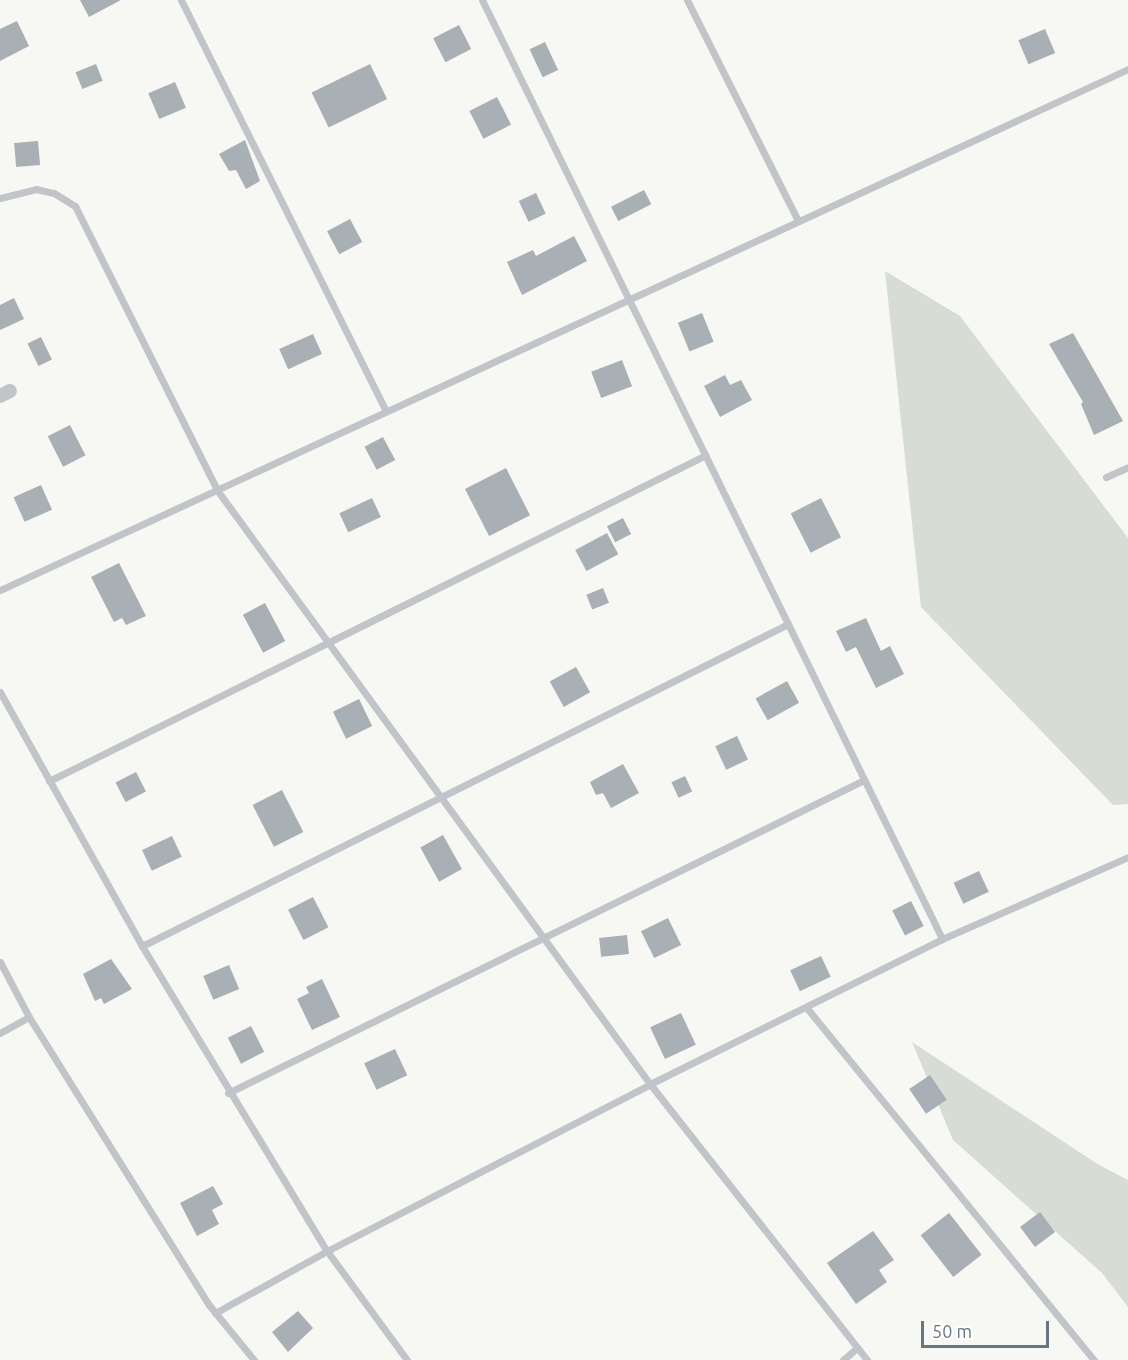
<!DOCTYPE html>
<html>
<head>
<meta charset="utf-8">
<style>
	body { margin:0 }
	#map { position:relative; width:1128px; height:1360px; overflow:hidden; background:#f7f7f4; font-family:Ubuntu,sans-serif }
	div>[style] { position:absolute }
	.green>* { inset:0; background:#d7dcd4 }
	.building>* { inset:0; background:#a8afb5; transform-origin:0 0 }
	.service>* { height:7px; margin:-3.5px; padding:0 3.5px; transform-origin:3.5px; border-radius:3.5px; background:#c1c4c8 }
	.minor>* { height:14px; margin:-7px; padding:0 7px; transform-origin:7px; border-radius:7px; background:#c1c4c8 }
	span { translate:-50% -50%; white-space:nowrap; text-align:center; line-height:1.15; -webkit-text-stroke:6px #fff; paint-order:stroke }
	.scale { position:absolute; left:921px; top:1321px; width:128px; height:27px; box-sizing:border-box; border:3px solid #687683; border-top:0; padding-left:8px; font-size:18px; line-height:21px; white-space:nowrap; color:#687683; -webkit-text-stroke:4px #fff; paint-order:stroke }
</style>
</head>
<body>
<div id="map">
	<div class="green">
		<i style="clip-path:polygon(885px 271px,960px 316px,1128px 538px,1128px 804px,1113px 805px,921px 607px)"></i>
		<i style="clip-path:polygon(912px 1042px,1099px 1165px,1128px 1180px,1128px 1307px,1102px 1273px,953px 1140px)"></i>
	</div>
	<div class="building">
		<i style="clip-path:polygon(80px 0,121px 0,89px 17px)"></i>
		<i style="clip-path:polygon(17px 21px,29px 46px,0 61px,0 29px)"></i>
		<i style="left:459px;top:25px;width:27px;height:29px;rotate:63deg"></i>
		<i style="left:1045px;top:29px;width:26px;height:29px;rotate:67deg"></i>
		<i style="left:545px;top:42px;width:31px;height:17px;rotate:65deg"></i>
		<i style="left:96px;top:64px;width:18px;height:22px;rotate:68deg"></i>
		<i style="left:370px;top:64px;width:39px;height:65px;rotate:64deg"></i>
		<i style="left:175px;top:82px;width:28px;height:29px;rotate:67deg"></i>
		<i style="left:497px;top:97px;width:31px;height:31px;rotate:63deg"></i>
		<i style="clip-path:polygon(245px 140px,260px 181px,246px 189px,236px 170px,229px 171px,219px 154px)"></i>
		<i style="left:38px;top:141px;width:24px;height:24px;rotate:85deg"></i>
		<i style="left:644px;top:190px;width:16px;height:37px;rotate:63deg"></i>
		<i style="left:536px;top:193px;width:23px;height:19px;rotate:65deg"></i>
		<i style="left:350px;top:219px;width:26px;height:26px;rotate:62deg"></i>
		<i style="clip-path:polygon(574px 236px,587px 261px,522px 295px,507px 262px,533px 250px,536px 256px)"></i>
		<i style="clip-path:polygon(14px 298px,24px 319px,0 330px,0 305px)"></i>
		<i style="left:702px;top:313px;width:31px;height:26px;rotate:68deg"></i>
		<i style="clip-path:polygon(1073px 333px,1123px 421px,1094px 435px,1081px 404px,1083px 402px,1049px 344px)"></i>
		<i style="left:313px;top:334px;width:22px;height:37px;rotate:66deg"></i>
		<i style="left:41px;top:337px;width:25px;height:15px;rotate:64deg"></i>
		<i style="left:622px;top:360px;width:28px;height:33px;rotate:69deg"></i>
		<i style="clip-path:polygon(725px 375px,730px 385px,741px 380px,752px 400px,720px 417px,704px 386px)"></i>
		<i style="left:70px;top:425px;width:34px;height:25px;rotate:63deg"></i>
		<i style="left:383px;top:437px;width:26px;height:21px;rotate:62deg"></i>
		<i style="left:506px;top:468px;width:53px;height:46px;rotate:63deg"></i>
		<i style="left:41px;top:485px;width:27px;height:30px;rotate:66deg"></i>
		<i style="left:372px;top:498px;width:21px;height:36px;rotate:65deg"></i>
		<i style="left:821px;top:498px;width:44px;height:34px;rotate:63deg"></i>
		<i style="left:623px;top:518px;width:18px;height:18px;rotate:63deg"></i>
		<i style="left:607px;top:533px;width:24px;height:36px;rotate:62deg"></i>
		<i style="clip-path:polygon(119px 563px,146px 616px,126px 625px,122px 618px,114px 622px,91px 577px)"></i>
		<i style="left:603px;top:588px;width:16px;height:18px;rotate:68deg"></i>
		<i style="left:265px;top:603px;width:43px;height:25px;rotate:62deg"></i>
		<i style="clip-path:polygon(866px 618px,881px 651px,890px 646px,904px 674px,876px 688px,856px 647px,846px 652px,836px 631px)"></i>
		<i style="left:576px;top:667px;width:29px;height:30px;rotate:61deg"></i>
		<i style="left:787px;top:681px;width:25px;height:36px;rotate:61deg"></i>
		<i style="left:359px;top:699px;width:30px;height:29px;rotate:64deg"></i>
		<i style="left:737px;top:736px;width:26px;height:24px;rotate:65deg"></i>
		<i style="clip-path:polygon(623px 764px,639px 793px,611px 808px,603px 793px,596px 795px,590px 782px)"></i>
		<i style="left:136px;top:772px;width:22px;height:23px;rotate:63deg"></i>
		<i style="left:685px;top:776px;width:17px;height:15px;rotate:65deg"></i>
		<i style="left:282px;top:790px;width:47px;height:33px;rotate:63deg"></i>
		<i style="left:443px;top:835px;width:39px;height:26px;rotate:61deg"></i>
		<i style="left:172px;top:836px;width:23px;height:33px;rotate:65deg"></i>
		<i style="left:979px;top:871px;width:23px;height:28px;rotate:65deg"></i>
		<i style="left:313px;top:897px;width:34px;height:28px;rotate:63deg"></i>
		<i style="left:911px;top:901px;width:28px;height:21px;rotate:63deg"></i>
		<i style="left:668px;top:918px;width:30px;height:30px;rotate:64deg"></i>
		<i style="left:627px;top:935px;width:19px;height:28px;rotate:84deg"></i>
		<i style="left:821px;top:956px;width:23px;height:34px;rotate:65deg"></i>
		<i style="clip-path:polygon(111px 959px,132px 989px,104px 1004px,101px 998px,95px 1001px,83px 974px)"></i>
		<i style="left:229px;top:965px;width:26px;height:28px;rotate:67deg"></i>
		<i style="clip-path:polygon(322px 979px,340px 1017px,312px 1030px,297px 999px,309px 993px,306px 987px)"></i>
		<i style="left:681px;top:1013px;width:35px;height:34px;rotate:65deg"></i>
		<i style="left:251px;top:1026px;width:29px;height:26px;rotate:63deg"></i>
		<i style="left:395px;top:1049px;width:29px;height:34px;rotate:65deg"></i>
		<i style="left:930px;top:1075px;width:30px;height:25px;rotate:56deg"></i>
		<i style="clip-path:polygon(213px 1186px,223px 1204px,212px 1210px,219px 1224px,197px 1236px,180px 1203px)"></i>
		<i style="left:1040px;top:1212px;width:25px;height:25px;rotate:53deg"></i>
		<i style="left:949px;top:1213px;width:53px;height:36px;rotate:52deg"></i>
		<i style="clip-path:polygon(873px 1231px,894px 1260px,879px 1270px,887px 1282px,856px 1304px,827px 1263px)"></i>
		<i style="clip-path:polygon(298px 1311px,313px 1328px,288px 1352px,272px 1332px)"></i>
	</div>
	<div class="service">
		<i style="left:181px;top:0;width:459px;rotate:63.5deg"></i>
		<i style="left:687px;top:0;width:247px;rotate:63.3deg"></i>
		<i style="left:0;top:198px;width:37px;rotate:-14deg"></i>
		<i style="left:36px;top:189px;width:18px;rotate:13deg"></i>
		<i style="left:54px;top:193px;width:25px;rotate:32deg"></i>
		<i style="left:75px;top:206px;width:318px;rotate:63.4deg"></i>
		<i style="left:217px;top:490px;width:735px;rotate:53.91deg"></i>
		<i style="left:650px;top:1084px;width:326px;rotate:-26.4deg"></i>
		<i style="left:942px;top:939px;width:203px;rotate:-23.8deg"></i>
		<i style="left:1106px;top:477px;width:24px;rotate:-24deg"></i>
		<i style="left:0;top:590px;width:1243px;rotate:-24.79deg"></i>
		<i style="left:788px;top:624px;width:351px;rotate:63.9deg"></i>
		<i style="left:0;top:692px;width:291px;rotate:60.8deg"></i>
		<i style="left:142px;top:946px;width:722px;rotate:-26.49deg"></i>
		<i style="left:788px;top:624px;width:695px;rotate:-116.12deg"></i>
		<i style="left:49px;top:781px;width:733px;rotate:-26.39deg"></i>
		<i style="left:142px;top:946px;width:357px;rotate:58.8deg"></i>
		<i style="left:327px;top:1251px;width:364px;rotate:-27.3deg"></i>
		<i style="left:650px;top:1084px;width:351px;rotate:51.8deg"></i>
		<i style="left:0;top:962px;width:62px;rotate:62.2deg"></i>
		<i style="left:29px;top:1017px;width:340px;rotate:58deg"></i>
		<i style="left:209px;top:1305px;width:71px;rotate:50.7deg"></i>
		<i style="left:806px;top:1007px;width:456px;rotate:50.8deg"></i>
		<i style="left:0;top:1033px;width:33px;rotate:-29deg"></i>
		<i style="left:228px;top:1093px;width:709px;rotate:-26.2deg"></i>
		<i style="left:215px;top:1313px;width:128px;rotate:-29deg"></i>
		<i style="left:327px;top:1251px;width:135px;rotate:53.7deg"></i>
		<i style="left:843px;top:1360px;width:18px;rotate:-41deg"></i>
	</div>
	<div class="minor">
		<i style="left:0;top:396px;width:11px;rotate:-27deg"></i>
	</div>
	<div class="scale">50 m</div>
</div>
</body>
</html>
